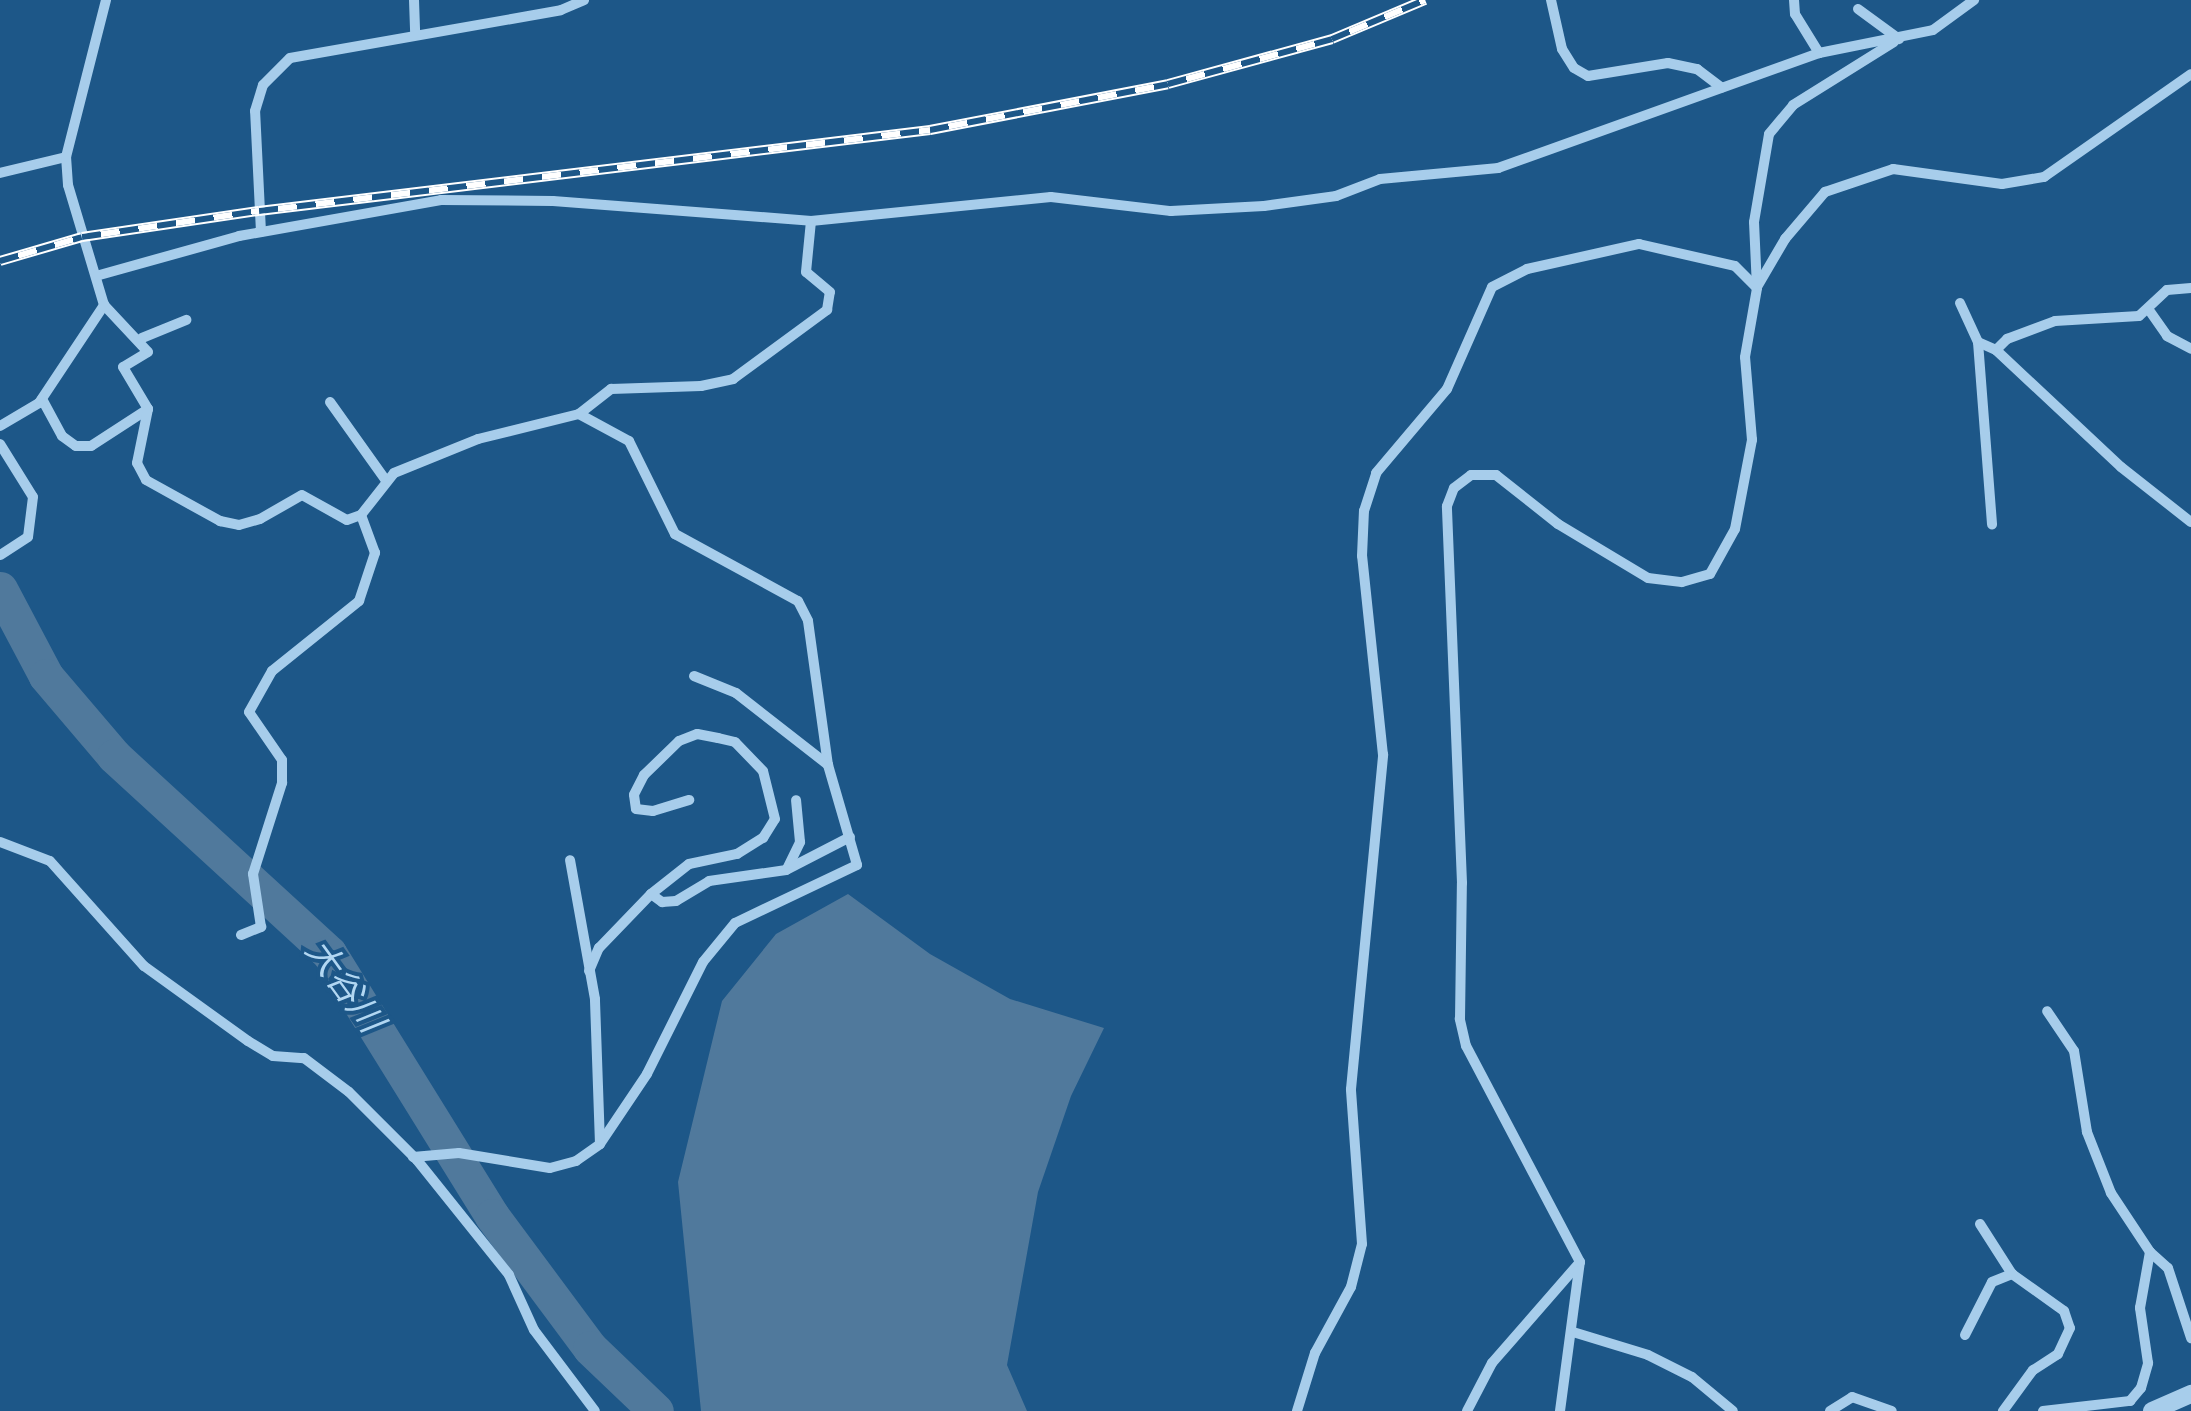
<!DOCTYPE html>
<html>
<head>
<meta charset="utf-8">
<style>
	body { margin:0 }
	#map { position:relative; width:2191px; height:1411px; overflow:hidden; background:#1d5788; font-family:Karla,"Noto Sans JP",sans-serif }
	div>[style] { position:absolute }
	.water>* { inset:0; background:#50799c }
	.river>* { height:35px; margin:-17.5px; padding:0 17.5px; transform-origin:17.5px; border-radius:17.5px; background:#50799c }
	.minor>* { height:10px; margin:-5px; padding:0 5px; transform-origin:5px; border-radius:5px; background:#a7cdeb }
	.tertiary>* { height:18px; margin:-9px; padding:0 9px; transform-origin:9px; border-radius:9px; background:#a7cdeb }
	.rail>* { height:10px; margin-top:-5px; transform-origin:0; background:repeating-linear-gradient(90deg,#1d5788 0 19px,#fff 0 38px); box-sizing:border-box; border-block:2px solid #fff }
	span { translate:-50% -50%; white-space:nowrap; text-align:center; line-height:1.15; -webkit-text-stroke:8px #1d5788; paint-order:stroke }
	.water-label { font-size:35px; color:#b2d7f2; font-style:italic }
</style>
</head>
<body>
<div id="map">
	<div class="water">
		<i style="clip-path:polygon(848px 894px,930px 954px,1010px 999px,1104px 1028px,1071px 1096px,1038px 1192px,1007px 1365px,1027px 1411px,701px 1411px,678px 1182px,722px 1001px,776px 934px)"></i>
	</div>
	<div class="river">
		<i style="left:0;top:589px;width:98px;rotate:62.1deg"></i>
		<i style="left:46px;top:676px;width:105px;rotate:49.6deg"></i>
		<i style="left:114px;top:756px;width:292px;rotate:42.5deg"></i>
		<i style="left:329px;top:953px;width:309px;rotate:58.2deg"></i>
		<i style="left:492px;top:1216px;width:164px;rotate:53.4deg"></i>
		<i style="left:590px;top:1348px;width:91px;rotate:43.7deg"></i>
	</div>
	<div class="minor">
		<i style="left:414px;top:0;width:34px;rotate:88deg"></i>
		<i style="left:1551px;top:0;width:50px;rotate:77.3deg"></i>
		<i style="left:1562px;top:49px;width:22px;rotate:58deg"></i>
		<i style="left:1574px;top:68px;width:16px;rotate:30deg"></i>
		<i style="left:1588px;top:76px;width:81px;rotate:-9.2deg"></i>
		<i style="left:1668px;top:63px;width:30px;rotate:12deg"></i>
		<i style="left:1697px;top:69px;width:31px;rotate:37deg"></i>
		<i style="left:1794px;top:0;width:14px;rotate:86deg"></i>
		<i style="left:1795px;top:14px;width:46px;rotate:58.4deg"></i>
		<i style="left:1858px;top:9px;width:51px;rotate:36.2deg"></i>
		<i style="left:0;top:173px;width:68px;rotate:-13.6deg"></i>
		<i style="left:261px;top:232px;width:121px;rotate:-92.8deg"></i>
		<i style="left:255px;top:111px;width:27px;rotate:-73deg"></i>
		<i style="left:263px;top:85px;width:38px;rotate:-45deg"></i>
		<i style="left:290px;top:58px;width:275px;rotate:-10deg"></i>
		<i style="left:561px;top:10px;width:25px;rotate:-23deg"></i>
		<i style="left:96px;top:276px;width:148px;rotate:-15.6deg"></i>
		<i style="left:239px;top:236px;width:205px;rotate:-10.1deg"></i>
		<i style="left:441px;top:200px;width:112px;rotate:0.5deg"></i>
		<i style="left:553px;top:201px;width:259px;rotate:4.4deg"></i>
		<i style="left:811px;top:221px;width:241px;rotate:-5.7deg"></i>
		<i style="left:1051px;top:197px;width:121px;rotate:6.7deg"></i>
		<i style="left:1171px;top:211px;width:93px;rotate:-3.1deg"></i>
		<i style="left:1264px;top:206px;width:73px;rotate:-7.9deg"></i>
		<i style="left:1336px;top:196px;width:47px;rotate:-21.1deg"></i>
		<i style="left:1380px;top:179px;width:119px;rotate:-5.3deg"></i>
		<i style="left:1498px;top:168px;width:341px;rotate:-19.7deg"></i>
		<i style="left:1819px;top:53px;width:116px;rotate:-11.4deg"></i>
		<i style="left:1933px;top:30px;width:51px;rotate:-36.2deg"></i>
		<i style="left:1757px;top:287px;width:56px;rotate:-59.7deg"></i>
		<i style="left:1785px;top:239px;width:62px;rotate:-49.6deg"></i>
		<i style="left:1825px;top:192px;width:72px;rotate:-18.7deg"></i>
		<i style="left:1893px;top:169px;width:110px;rotate:7.8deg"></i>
		<i style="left:2002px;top:184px;width:43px;rotate:-9.5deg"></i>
		<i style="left:2044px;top:177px;width:179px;rotate:-35deg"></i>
		<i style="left:1960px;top:303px;width:43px;rotate:65.2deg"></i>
		<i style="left:1978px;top:342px;width:20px;rotate:24deg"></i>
		<i style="left:1996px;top:350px;width:171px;rotate:43.1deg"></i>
		<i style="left:2121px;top:467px;width:89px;rotate:38.2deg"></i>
		<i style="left:104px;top:305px;width:64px;rotate:46.9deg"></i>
		<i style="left:148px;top:352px;width:29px;rotate:149deg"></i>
		<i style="left:123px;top:367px;width:49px;rotate:59.2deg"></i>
		<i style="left:2149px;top:310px;width:32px;rotate:55deg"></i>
		<i style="left:2167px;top:336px;width:27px;rotate:28deg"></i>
		<i style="left:142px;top:338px;width:48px;rotate:-22.2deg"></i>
		<i style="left:1978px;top:342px;width:183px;rotate:85.6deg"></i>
		<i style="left:1996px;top:350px;width:16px;rotate:-45deg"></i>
		<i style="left:2007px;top:339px;width:51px;rotate:-20.6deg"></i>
		<i style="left:2055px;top:321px;width:84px;rotate:-3.4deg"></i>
		<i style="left:2139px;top:316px;width:38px;rotate:-43deg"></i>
		<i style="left:2167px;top:290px;width:24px;rotate:-5deg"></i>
		<i style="left:42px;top:399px;width:42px;rotate:61.6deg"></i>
		<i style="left:62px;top:436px;width:17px;rotate:36deg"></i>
		<i style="left:76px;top:446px;width:15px"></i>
		<i style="left:91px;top:446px;width:68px;rotate:-33deg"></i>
		<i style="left:148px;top:409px;width:55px;rotate:101.5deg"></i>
		<i style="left:137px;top:463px;width:19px;rotate:62deg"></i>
		<i style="left:146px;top:480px;width:85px;rotate:29deg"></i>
		<i style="left:220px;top:521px;width:19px;rotate:12deg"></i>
		<i style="left:239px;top:525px;width:22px;rotate:-16deg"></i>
		<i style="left:260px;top:519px;width:48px;rotate:-29.7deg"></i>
		<i style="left:302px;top:495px;width:51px;rotate:29.1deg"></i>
		<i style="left:347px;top:520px;width:15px;rotate:-20deg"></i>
		<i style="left:361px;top:515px;width:53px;rotate:-51.8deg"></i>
		<i style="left:394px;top:473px;width:91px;rotate:-22deg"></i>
		<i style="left:478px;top:439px;width:104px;rotate:-13.9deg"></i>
		<i style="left:579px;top:414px;width:41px;rotate:-38deg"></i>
		<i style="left:611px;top:389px;width:90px;rotate:-1.9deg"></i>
		<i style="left:701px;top:386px;width:33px;rotate:-12deg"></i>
		<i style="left:733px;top:379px;width:117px;rotate:-36.3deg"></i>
		<i style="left:827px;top:310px;width:18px;rotate:-81deg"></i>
		<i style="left:830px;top:292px;width:31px;rotate:-140deg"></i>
		<i style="left:806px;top:272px;width:51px;rotate:-84.4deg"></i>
		<i style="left:330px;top:402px;width:95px;rotate:54.5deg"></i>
		<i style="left:579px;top:414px;width:57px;rotate:28.4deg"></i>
		<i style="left:629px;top:441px;width:104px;rotate:63.7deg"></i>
		<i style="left:675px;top:534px;width:140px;rotate:28.6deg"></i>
		<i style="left:798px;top:601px;width:22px;rotate:63deg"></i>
		<i style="left:808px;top:621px;width:145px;rotate:82.1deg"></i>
		<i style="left:828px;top:765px;width:104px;rotate:73.8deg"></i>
		<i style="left:857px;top:865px;width:135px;rotate:154.6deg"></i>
		<i style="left:735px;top:923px;width:50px;rotate:129.4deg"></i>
		<i style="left:703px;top:962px;width:125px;rotate:116.6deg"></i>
		<i style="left:647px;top:1074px;width:84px;rotate:123.9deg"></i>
		<i style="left:0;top:426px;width:45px;rotate:-30.5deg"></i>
		<i style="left:39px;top:403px;width:118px;rotate:-56.4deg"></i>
		<i style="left:104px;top:305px;width:125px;rotate:-106.7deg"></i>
		<i style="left:68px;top:185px;width:28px;rotate:-94deg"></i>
		<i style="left:66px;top:157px;width:162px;rotate:-75.7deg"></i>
		<i style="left:0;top:444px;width:62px;rotate:58.1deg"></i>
		<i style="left:33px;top:497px;width:40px;rotate:97.1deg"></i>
		<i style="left:28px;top:537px;width:33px;rotate:147deg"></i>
		<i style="left:694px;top:676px;width:45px;rotate:22deg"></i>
		<i style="left:736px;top:693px;width:117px;rotate:38deg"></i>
		<i style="left:0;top:842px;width:53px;rotate:20.8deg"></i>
		<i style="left:50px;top:861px;width:141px;rotate:48.2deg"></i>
		<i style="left:144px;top:966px;width:128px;rotate:35.8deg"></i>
		<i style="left:248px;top:1041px;width:29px;rotate:31deg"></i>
		<i style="left:273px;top:1056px;width:31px;rotate:4deg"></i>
		<i style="left:304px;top:1058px;width:56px;rotate:37.1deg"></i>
		<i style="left:349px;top:1092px;width:96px;rotate:45deg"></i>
		<i style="left:417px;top:1160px;width:147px;rotate:51.3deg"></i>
		<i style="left:509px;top:1275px;width:60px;rotate:65.6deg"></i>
		<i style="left:534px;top:1330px;width:101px;rotate:53deg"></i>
		<i style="left:787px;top:869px;width:30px;rotate:-64deg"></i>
		<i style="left:800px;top:842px;width:42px;rotate:-95.4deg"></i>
		<i style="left:651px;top:894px;width:14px;rotate:36deg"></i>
		<i style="left:662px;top:902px;width:14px;rotate:-4deg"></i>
		<i style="left:676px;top:901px;width:39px;rotate:-31deg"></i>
		<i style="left:709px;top:881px;width:78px;rotate:-8.1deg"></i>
		<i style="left:786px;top:870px;width:72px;rotate:-27.3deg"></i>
		<i style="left:241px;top:935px;width:22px;rotate:-22deg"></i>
		<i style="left:261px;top:927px;width:54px;rotate:-98.6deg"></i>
		<i style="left:253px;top:874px;width:96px;rotate:-72.3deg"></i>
		<i style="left:282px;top:783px;width:23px;rotate:-90deg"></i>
		<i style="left:282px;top:760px;width:58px;rotate:-124.5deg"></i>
		<i style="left:249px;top:712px;width:47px;rotate:-60.7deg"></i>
		<i style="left:272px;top:671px;width:112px;rotate:-38.8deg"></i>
		<i style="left:359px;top:601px;width:51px;rotate:-71.6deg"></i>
		<i style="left:375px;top:553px;width:40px;rotate:-110.2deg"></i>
		<i style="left:589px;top:971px;width:25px;rotate:-67deg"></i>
		<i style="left:599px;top:948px;width:75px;rotate:-46.1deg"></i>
		<i style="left:651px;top:894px;width:48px;rotate:-38.3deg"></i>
		<i style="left:689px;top:864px;width:49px;rotate:-11.8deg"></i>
		<i style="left:737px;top:854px;width:31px;rotate:-32deg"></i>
		<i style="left:763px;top:838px;width:22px;rotate:-58deg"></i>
		<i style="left:775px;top:819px;width:49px;rotate:-104deg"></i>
		<i style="left:763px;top:771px;width:40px;rotate:-134deg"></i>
		<i style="left:735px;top:742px;width:17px;rotate:-167deg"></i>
		<i style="left:718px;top:738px;width:21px;rotate:-169deg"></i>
		<i style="left:697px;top:734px;width:19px;rotate:159deg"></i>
		<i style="left:679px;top:741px;width:49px;rotate:135.8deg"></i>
		<i style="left:644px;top:775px;width:22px;rotate:117deg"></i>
		<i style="left:634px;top:795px;width:14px;rotate:82deg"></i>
		<i style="left:636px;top:809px;width:17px;rotate:7deg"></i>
		<i style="left:653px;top:811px;width:38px;rotate:-17deg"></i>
		<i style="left:413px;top:1157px;width:46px;rotate:-5deg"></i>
		<i style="left:459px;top:1153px;width:92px;rotate:9.4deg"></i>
		<i style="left:550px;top:1168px;width:27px;rotate:-15deg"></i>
		<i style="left:576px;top:1161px;width:29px;rotate:-35deg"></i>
		<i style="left:600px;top:1144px;width:145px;rotate:-92deg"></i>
		<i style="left:595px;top:999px;width:141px;rotate:-100.2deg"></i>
		<i style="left:1980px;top:1224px;width:59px;rotate:57.4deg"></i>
		<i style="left:2012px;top:1274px;width:64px;rotate:35.4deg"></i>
		<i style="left:2064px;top:1311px;width:18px;rotate:71deg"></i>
		<i style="left:2070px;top:1328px;width:29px;rotate:115deg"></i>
		<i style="left:2058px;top:1354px;width:30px;rotate:147deg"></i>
		<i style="left:2033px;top:1370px;width:51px;rotate:126.2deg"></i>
		<i style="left:2150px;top:1252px;width:24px;rotate:42deg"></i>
		<i style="left:2168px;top:1268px;width:74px;rotate:71.8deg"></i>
		<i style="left:1573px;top:1332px;width:78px;rotate:17deg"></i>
		<i style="left:1648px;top:1355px;width:49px;rotate:26.6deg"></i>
		<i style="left:1692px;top:1377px;width:53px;rotate:39.7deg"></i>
		<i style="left:1965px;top:1335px;width:59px;rotate:-63deg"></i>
		<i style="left:1992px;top:1282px;width:22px;rotate:-22deg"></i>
		<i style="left:1297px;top:1411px;width:61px;rotate:-72.8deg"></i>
		<i style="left:1315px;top:1353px;width:75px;rotate:-61.4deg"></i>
		<i style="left:1351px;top:1287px;width:44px;rotate:-75.7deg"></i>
		<i style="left:1362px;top:1244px;width:155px;rotate:-94.1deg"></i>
		<i style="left:1351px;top:1089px;width:336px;rotate:-84.5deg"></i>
		<i style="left:1383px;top:755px;width:200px;rotate:-96deg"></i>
		<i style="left:1362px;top:556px;width:45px;rotate:-87.5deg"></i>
		<i style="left:1364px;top:511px;width:40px;rotate:-72deg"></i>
		<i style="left:1376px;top:473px;width:110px;rotate:-49.8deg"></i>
		<i style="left:1447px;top:389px;width:111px;rotate:-66.2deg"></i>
		<i style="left:1492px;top:287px;width:39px;rotate:-27deg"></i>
		<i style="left:1527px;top:269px;width:115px;rotate:-12.6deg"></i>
		<i style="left:1639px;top:244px;width:98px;rotate:12.9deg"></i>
		<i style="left:1735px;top:266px;width:30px;rotate:45deg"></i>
		<i style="left:1467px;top:1411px;width:54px;rotate:-62.5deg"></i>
		<i style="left:1492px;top:1363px;width:134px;rotate:-48.9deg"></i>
		<i style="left:1560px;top:1411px;width:150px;rotate:-82.4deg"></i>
		<i style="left:1580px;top:1262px;width:244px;rotate:-117.8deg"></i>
		<i style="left:1466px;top:1046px;width:28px;rotate:-103deg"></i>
		<i style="left:1460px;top:1019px;width:136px;rotate:-89.2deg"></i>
		<i style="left:1462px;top:883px;width:377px;rotate:-92.3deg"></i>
		<i style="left:1447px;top:506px;width:19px;rotate:-69deg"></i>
		<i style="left:1454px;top:488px;width:21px;rotate:-37deg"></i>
		<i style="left:1471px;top:475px;width:25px"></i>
		<i style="left:1496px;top:475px;width:79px;rotate:38.3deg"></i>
		<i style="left:1558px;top:524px;width:105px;rotate:31deg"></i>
		<i style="left:1648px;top:578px;width:34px;rotate:7deg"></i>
		<i style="left:1682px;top:582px;width:29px;rotate:-16deg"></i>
		<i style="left:1710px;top:574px;width:51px;rotate:-60.9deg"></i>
		<i style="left:1735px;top:529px;width:91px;rotate:-79.2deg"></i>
		<i style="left:1752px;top:440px;width:83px;rotate:-94.8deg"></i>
		<i style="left:1745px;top:357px;width:70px;rotate:-80.1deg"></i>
		<i style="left:1757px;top:288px;width:66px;rotate:-92.6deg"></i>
		<i style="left:1754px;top:222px;width:89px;rotate:-80.3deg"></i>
		<i style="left:1769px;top:134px;width:38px;rotate:-50deg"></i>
		<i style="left:1793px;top:105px;width:119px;rotate:-32deg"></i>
		<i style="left:1830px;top:1411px;width:26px;rotate:-32deg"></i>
		<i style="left:1852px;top:1397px;width:42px;rotate:19.3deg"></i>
		<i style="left:2043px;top:1411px;width:88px;rotate:-6.6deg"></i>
		<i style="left:2130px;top:1401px;width:17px;rotate:-50deg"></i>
		<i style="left:2141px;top:1388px;width:26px;rotate:-74deg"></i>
		<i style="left:2148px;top:1363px;width:56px;rotate:-98.3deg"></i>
		<i style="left:2140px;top:1308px;width:57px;rotate:-79.9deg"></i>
		<i style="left:2150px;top:1252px;width:71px;rotate:-123.5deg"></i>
		<i style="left:2111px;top:1193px;width:66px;rotate:-111.5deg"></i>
		<i style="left:2087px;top:1132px;width:82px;rotate:-99.1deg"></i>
		<i style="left:2074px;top:1051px;width:48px;rotate:-124deg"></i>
	</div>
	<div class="tertiary">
		<i style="left:2152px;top:1411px;width:43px;rotate:-23.6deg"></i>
	</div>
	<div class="rail">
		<i style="left:0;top:261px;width:85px;rotate:-16.3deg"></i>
		<i style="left:82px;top:237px;width:179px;rotate:-8.4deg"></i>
		<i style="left:259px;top:211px;width:676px;rotate:-6.88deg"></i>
		<i style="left:930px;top:130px;width:242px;rotate:-10.9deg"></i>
		<i style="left:1168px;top:84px;width:170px;rotate:-15.3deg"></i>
		<i style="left:1332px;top:39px;width:101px;rotate:-22.8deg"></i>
	</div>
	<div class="water-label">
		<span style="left:344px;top:986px;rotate:54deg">大谷川</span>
	</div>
</div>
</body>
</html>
